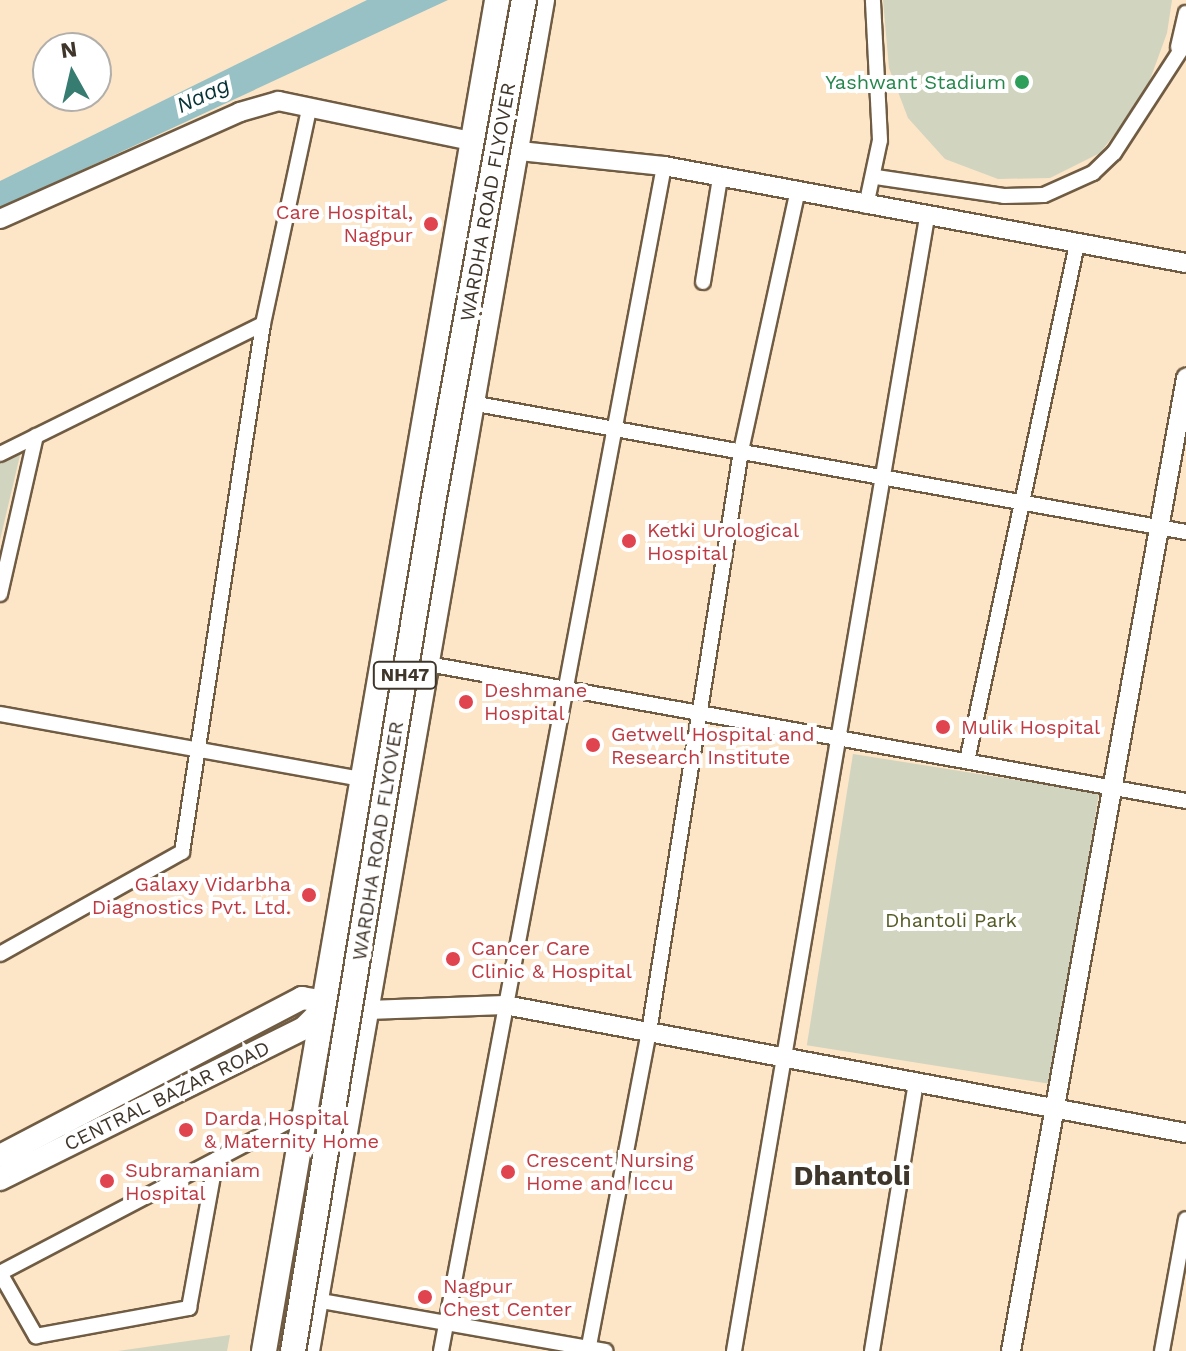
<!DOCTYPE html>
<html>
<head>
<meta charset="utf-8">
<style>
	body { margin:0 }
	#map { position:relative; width:1186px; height:1351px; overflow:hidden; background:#fde5c8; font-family:"Work Sans",sans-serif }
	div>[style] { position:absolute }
	.green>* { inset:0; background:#d1d4be; transform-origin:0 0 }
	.water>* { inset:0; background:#97c1c4 }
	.roads { filter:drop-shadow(2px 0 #705c43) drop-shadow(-2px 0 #705c43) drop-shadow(0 2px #705c43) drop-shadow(0 -2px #705c43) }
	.minor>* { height:14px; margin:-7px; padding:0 7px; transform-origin:7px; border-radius:7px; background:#fff }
	.tertiary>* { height:18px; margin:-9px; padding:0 9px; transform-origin:9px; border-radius:9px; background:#fff }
	.secondary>* { height:22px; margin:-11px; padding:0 11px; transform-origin:11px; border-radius:11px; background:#fff }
	.primary>* { height:24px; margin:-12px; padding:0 12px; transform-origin:12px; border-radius:12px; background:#fff }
	.bridges { filter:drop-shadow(2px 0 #705c43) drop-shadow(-2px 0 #705c43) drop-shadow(0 2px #705c43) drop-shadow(0 -2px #705c43) }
	.trunk-bridge>* { height:24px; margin:-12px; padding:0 12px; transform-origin:12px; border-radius:12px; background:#fff }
	.dots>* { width:22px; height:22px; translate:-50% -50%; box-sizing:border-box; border:4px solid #fff; border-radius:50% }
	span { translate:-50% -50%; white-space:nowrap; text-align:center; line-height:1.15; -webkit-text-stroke:8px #fff; paint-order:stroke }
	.shield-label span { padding:2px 6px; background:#fff; border:2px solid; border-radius:6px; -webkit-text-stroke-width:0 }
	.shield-label { font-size:18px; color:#3f362b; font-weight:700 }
	.leisure-label { font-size:20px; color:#27864d }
	.right { translate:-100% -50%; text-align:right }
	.street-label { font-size:20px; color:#3f362b }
	.health-label { font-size:20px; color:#be3a42 }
	.left { translate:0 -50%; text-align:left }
	.park-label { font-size:20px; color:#565b25 }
	.water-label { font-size:22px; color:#063235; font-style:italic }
	.district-label { font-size:28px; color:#3f362b; font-weight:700 }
	.north { position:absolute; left:32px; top:32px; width:80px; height:80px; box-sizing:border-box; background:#fff; border:2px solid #b2afaa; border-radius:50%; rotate:352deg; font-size:22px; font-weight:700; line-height:32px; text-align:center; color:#3f362b }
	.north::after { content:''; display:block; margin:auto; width:28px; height:36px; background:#377c71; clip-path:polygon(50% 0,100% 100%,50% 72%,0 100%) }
</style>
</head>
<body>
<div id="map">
	<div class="green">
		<i style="clip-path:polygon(883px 0,1172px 0,1167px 33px,1144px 96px,1100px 153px,1050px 178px,998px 179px,945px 159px,908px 118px,889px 68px)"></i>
		<i style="clip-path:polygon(21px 451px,0 540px,0 461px)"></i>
		<i style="left:853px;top:754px;width:249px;height:295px;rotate:9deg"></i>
		<i style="clip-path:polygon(230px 1335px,227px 1351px,118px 1351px)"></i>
	</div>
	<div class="water">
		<i style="clip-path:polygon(367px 0,448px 0,0 208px,0 181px)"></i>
	</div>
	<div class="roads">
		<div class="minor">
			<i style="left:1178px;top:47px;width:35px;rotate:-77deg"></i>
			<i style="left:876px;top:177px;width:129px;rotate:8.4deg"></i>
			<i style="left:1004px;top:196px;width:40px;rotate:-1.4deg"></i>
			<i style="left:1044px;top:195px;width:54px;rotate:-24.2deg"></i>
			<i style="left:1093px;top:173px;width:29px;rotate:-44deg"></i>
			<i style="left:1114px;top:153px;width:132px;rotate:-57deg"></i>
			<i style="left:866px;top:206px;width:67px;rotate:-78deg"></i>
			<i style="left:880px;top:140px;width:140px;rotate:-92.9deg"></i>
			<i style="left:703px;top:282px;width:105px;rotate:-80.7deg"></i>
			<i style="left:471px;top:403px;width:727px;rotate:10.23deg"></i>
			<i style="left:0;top:454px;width:293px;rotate:-26.3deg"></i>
			<i style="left:0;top:594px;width:162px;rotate:-77.2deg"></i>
			<i style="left:428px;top:664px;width:770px;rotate:10.24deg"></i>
			<i style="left:0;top:714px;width:372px;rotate:10.2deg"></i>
			<i style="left:967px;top:761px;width:529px;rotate:-77.99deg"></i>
			<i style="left:0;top:954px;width:209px;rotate:-29.3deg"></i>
			<i style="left:182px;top:852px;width:534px;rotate:-81.28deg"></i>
			<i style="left:263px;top:324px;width:220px;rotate:-77.9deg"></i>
			<i style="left:0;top:1273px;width:73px;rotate:60.3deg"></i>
			<i style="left:36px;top:1336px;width:156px;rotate:-10.4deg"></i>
			<i style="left:189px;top:1308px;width:151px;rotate:-79.7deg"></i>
			<i style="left:0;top:1273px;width:349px;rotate:-27.7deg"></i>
			<i style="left:316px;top:1300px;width:294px;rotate:10deg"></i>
			<i style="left:441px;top:1351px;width:1206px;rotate:-79.34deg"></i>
			<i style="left:588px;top:1351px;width:325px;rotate:-79.2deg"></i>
			<i style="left:649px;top:1032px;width:588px;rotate:-81deg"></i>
			<i style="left:741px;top:451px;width:263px;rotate:-77.7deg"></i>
			<i style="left:734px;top:1351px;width:1150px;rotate:-80.34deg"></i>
			<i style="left:872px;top:1351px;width:273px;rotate:-80.7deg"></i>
			<i style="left:1162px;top:1351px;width:134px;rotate:-79.7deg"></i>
		</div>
		<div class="tertiary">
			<i style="left:0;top:219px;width:263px;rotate:-24deg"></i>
			<i style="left:240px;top:112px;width:40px;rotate:-16deg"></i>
			<i style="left:278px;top:101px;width:246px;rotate:11.7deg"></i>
			<i style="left:519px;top:151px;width:146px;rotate:5.9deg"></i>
			<i style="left:664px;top:166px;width:531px;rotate:10.53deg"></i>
			<i style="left:368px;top:1010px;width:137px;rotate:-2.1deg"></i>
			<i style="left:505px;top:1005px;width:693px;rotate:10.65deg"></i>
			<i style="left:1011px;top:1351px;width:989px;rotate:-79.8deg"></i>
		</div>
		<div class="secondary">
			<i style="left:0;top:1156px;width:341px;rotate:-27.6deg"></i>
			<i style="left:302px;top:998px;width:66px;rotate:9.6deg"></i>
			<i style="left:0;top:1179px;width:339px;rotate:-26.4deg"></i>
			<i style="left:304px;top:1028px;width:34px;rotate:-45deg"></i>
		</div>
		<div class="primary">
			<i style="left:264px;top:1351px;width:1371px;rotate:-80.21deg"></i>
			<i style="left:307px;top:1351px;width:1371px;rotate:-80.13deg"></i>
		</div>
	</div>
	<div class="bridges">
		<div class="trunk-bridge">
			<i style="left:293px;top:1351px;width:866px;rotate:-80.62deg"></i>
			<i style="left:434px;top:497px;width:505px;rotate:-79.74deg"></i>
		</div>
	</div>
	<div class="dots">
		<i style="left:1022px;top:82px;background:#2e9e5b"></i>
		<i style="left:431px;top:224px;background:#e0444e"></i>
		<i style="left:629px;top:541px;background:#e0444e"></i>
		<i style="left:466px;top:702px;background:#e0444e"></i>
		<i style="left:943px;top:727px;background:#e0444e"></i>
		<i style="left:593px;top:745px;background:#e0444e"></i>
		<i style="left:309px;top:895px;background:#e0444e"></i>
		<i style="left:453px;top:959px;background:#e0444e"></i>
		<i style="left:186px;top:1130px;background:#e0444e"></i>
		<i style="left:508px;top:1172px;background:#e0444e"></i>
		<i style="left:107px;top:1181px;background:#e0444e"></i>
		<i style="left:425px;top:1297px;background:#e0444e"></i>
	</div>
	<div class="shield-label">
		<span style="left:405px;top:675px">NH47</span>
	</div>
	<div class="leisure-label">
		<span class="right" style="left:1006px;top:82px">Yashwant Stadium</span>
	</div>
	<div class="street-label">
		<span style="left:488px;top:202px;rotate:-80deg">WARDHA ROAD FLYOVER</span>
		<span style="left:378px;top:841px;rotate:-81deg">WARDHA ROAD FLYOVER</span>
		<span style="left:167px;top:1096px;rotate:-26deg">CENTRAL BAZAR ROAD</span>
	</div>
	<div class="health-label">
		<span class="right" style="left:413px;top:224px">Care Hospital,<br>Nagpur</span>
		<span class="left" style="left:647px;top:542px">Ketki Urological<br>Hospital</span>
		<span class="left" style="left:484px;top:702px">Deshmane<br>Hospital</span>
		<span class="left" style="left:961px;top:727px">Mulik Hospital</span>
		<span class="left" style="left:611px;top:746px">Getwell Hospital and<br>Research Institute</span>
		<span class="right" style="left:291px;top:896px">Galaxy Vidarbha<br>Diagnostics Pvt. Ltd.</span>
		<span class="left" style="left:471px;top:960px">Cancer Care<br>Clinic &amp; Hospital</span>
		<span class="left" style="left:204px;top:1130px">Darda Hospital<br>&amp; Maternity Home</span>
		<span class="left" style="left:526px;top:1172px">Crescent Nursing<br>Home and Iccu</span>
		<span class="left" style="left:125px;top:1182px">Subramaniam<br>Hospital</span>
		<span class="left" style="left:443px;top:1298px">Nagpur<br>Chest Center</span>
	</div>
	<div class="park-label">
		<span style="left:951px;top:920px">Dhantoli Park</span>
	</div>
	<div class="water-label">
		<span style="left:203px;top:95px;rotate:-25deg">Naag</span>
	</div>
	<div class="district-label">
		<span style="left:852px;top:1176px">Dhantoli</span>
	</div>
	<div class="north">N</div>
</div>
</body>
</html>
